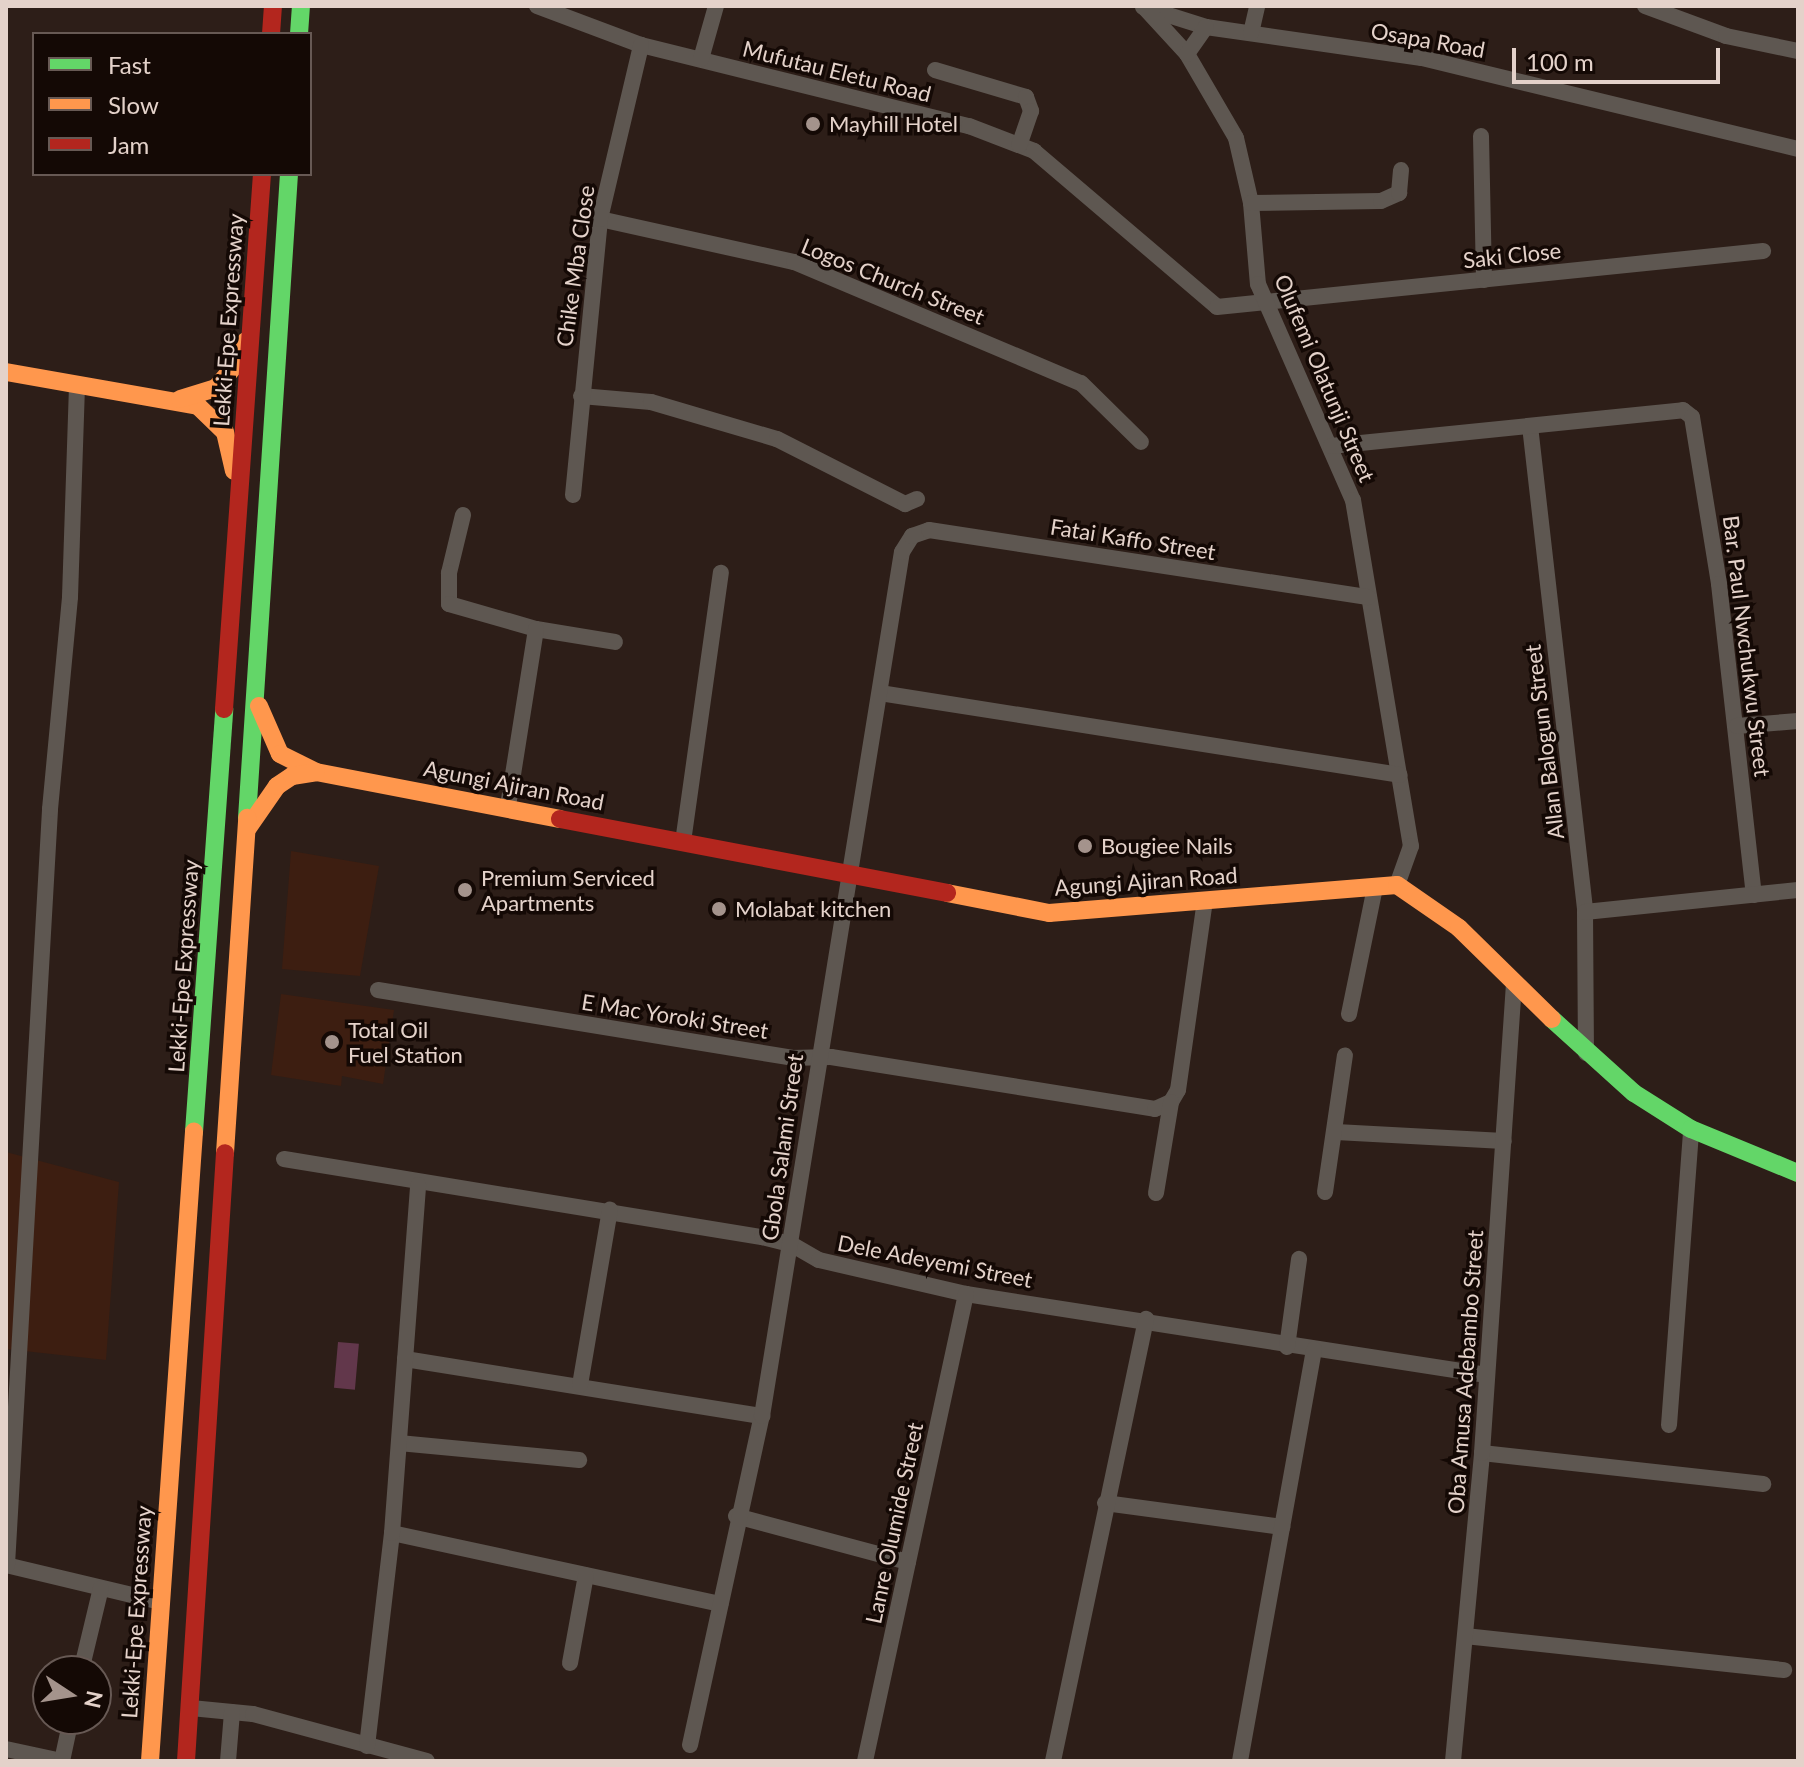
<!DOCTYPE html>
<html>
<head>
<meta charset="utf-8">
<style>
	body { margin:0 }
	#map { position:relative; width:1804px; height:1767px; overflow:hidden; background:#2d1e18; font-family:Lato,sans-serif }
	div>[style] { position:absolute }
	.built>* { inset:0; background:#3d1e11 }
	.water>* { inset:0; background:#62374b; transform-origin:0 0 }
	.street>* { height:16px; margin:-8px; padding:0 8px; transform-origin:8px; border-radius:8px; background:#5e5751 }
	.fast>* { height:18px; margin:-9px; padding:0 9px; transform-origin:9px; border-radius:9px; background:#63d668 }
	.slow>* { height:18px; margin:-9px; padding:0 9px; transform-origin:9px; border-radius:9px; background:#ff974d }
	.jam>* { height:18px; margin:-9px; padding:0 9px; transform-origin:9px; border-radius:9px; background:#b3261e }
	.dots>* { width:22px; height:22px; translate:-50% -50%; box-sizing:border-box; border:4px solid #140905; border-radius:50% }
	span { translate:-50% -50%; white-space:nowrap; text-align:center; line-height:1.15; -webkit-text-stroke:7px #140905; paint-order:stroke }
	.street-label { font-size:22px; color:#e4d2ca }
	.poi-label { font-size:22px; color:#e4d2ca }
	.left { translate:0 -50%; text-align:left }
	.frame { position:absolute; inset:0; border:8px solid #e4d2ca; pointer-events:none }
	.legend { position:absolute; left:32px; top:32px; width:280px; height:144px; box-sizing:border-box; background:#140905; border:2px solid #675954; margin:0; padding:10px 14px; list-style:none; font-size:24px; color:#e4d2ca }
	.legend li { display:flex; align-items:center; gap:16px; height:40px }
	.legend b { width:40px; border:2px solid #675954 }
	.north { position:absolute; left:32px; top:1655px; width:80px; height:80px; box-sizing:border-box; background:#140905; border:2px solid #675954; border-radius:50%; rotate:102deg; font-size:22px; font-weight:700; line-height:32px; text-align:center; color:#e4d2ca }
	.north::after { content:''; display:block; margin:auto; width:28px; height:36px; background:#a4938c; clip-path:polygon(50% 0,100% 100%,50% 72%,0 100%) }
	.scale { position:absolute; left:1512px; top:48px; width:208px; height:36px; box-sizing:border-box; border:4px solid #e4d2ca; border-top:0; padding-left:10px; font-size:24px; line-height:28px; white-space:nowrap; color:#e4d2ca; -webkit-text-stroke:6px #140905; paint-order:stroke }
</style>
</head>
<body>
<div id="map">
	<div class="built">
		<i style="clip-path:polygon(291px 851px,379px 866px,360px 976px,282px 969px)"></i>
		<i style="clip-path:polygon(281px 994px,394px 1010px,383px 1084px,342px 1076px,341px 1086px,271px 1075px)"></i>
		<i style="clip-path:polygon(6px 1152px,119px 1182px,106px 1360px,6px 1349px)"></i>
	</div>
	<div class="water">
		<i style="left:338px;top:1342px;width:21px;height:46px;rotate:5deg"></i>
	</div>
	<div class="street">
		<i style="left:537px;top:6px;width:111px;rotate:20.6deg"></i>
		<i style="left:641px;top:45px;width:338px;rotate:13.9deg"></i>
		<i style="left:969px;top:126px;width:70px;rotate:21deg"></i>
		<i style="left:1034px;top:151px;width:240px;rotate:40.4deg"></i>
		<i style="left:1217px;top:307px;width:549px;rotate:-5.86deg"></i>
		<i style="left:1645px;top:6px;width:86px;rotate:20.3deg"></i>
		<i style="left:1726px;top:36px;width:74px;rotate:11.8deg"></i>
		<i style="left:1143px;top:7px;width:66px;rotate:17.6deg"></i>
		<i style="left:1206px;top:27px;width:218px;rotate:8.2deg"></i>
		<i style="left:1422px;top:58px;width:387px;rotate:13.6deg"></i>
		<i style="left:1144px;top:7px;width:64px;rotate:47.5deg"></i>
		<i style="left:1187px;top:54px;width:97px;rotate:59.7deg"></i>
		<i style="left:1236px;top:138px;width:67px;rotate:77deg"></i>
		<i style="left:1251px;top:203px;width:81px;rotate:85.1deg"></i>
		<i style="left:1258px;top:284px;width:236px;rotate:66.3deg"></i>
		<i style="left:1353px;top:500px;width:351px;rotate:80.5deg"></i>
		<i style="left:1411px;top:846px;width:41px;rotate:109.7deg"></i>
		<i style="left:1251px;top:33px;width:28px;rotate:-77deg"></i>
		<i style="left:1187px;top:54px;width:33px;rotate:-55deg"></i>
		<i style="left:701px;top:59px;width:55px;rotate:-74.2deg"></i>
		<i style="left:935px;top:70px;width:95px;rotate:16.5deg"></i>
		<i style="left:1026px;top:97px;width:15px;rotate:70deg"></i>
		<i style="left:1031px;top:111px;width:36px;rotate:109deg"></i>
		<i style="left:1481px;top:136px;width:144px;rotate:88.8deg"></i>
		<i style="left:1251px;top:203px;width:130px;rotate:-0.9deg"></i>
		<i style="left:1381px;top:201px;width:20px;rotate:-24deg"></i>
		<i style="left:1399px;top:193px;width:23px;rotate:-85deg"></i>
		<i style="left:600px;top:219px;width:199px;rotate:12.5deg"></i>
		<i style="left:794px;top:262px;width:311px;rotate:22.9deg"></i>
		<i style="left:1081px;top:383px;width:84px;rotate:44.5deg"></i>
		<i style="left:581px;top:396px;width:70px;rotate:4.9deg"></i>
		<i style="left:651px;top:402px;width:131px;rotate:16.4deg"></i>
		<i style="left:777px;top:439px;width:144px;rotate:26.9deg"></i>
		<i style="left:905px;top:504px;width:13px;rotate:-23deg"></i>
		<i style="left:1530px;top:426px;width:489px;rotate:83.5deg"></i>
		<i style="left:1585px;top:912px;width:141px;rotate:89.6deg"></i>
		<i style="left:1331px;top:446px;width:354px;rotate:-5.8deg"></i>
		<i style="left:1683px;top:410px;width:11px;rotate:38deg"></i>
		<i style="left:1692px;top:417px;width:169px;rotate:80.8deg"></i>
		<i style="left:1719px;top:584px;width:313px;rotate:83.6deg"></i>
		<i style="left:573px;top:495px;width:277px;rotate:-84.4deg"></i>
		<i style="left:600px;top:219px;width:179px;rotate:-76.7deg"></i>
		<i style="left:463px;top:515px;width:60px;rotate:103.6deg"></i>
		<i style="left:449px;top:573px;width:31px;rotate:90deg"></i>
		<i style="left:449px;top:604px;width:91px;rotate:16deg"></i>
		<i style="left:536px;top:629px;width:80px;rotate:9.3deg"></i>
		<i style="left:880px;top:693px;width:526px;rotate:8.96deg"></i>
		<i style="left:1737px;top:726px;width:61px;rotate:-4.7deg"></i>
		<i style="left:508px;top:806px;width:179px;rotate:-81deg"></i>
		<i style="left:683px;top:842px;width:272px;rotate:-82deg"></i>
		<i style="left:1585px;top:912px;width:214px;rotate:-5.9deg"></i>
		<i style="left:378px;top:990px;width:419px;rotate:9.3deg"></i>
		<i style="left:791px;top:1058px;width:40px;rotate:-1.4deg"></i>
		<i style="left:831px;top:1057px;width:328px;rotate:9.1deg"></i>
		<i style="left:1155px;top:1109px;width:17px;rotate:-24deg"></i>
		<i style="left:1171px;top:1102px;width:14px;rotate:-60deg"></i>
		<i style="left:1178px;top:1090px;width:191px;rotate:-81.9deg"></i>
		<i style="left:1349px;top:1014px;width:130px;rotate:-78.4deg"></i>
		<i style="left:1336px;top:1132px;width:168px;rotate:3.1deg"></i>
		<i style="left:284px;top:1159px;width:484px;rotate:9.3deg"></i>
		<i style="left:762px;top:1237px;width:30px;rotate:14deg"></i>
		<i style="left:791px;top:1244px;width:32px;rotate:30deg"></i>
		<i style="left:819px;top:1260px;width:151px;rotate:13deg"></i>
		<i style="left:966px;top:1294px;width:527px;rotate:8.84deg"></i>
		<i style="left:1325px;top:1192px;width:138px;rotate:-81.7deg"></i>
		<i style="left:1156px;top:1193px;width:92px;rotate:-80.6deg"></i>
		<i style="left:1287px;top:1347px;width:89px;rotate:-82.2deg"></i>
		<i style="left:405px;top:1359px;width:362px;rotate:9.1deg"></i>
		<i style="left:580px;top:1385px;width:178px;rotate:-80.3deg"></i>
		<i style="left:1669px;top:1425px;width:297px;rotate:-85.7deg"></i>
		<i style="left:399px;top:1443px;width:181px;rotate:5.4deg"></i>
		<i style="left:1482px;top:1453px;width:283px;rotate:6.3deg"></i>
		<i style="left:1105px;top:1503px;width:179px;rotate:7.7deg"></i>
		<i style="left:736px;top:1516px;width:178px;rotate:15deg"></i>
		<i style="left:392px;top:1533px;width:336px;rotate:12.2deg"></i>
		<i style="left:6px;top:1565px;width:159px;rotate:13.4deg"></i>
		<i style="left:7px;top:1565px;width:757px;rotate:-86.74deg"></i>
		<i style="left:50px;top:809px;width:213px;rotate:-84.6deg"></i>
		<i style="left:70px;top:597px;width:212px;rotate:-88.1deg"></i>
		<i style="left:1465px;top:1636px;width:321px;rotate:6.1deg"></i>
		<i style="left:570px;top:1663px;width:89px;rotate:-79.7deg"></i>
		<i style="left:81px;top:1671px;width:85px;rotate:-76.5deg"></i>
		<i style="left:191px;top:1708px;width:62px;rotate:5.5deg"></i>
		<i style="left:253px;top:1714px;width:180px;rotate:15.1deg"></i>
		<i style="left:690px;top:1745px;width:337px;rotate:-77.7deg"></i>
		<i style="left:762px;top:1416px;width:875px;rotate:-80.8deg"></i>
		<i style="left:902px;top:552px;width:19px;rotate:-58deg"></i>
		<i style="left:912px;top:536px;width:18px;rotate:-19deg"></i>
		<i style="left:929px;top:530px;width:444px;rotate:8.7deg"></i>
		<i style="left:367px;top:1746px;width:214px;rotate:-83.3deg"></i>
		<i style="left:392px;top:1533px;width:349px;rotate:-85.7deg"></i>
		<i style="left:6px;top:1749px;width:57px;rotate:12.1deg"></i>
		<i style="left:62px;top:1761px;width:43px;rotate:-77.9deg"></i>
		<i style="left:228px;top:1761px;width:49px;rotate:-85.3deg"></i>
		<i style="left:865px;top:1761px;width:478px;rotate:-77.8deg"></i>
		<i style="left:1053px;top:1761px;width:452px;rotate:-78.1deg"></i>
		<i style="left:1240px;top:1761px;width:418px;rotate:-79.8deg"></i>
		<i style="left:1453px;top:1761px;width:309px;rotate:-84.6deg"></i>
		<i style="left:1482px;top:1453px;width:469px;rotate:-86.1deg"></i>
	</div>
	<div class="fast">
		<i style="left:299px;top:34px;width:28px;rotate:-86deg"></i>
		<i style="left:247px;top:818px;width:645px;rotate:-86.27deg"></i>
		<i style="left:1552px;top:1019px;width:110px;rotate:42.1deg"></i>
		<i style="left:1634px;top:1093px;width:67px;rotate:32.3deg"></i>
		<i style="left:1691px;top:1129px;width:116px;rotate:22.4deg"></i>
		<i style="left:194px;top:1132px;width:424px;rotate:-85.9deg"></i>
	</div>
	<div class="slow">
		<i style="left:6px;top:372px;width:195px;rotate:10deg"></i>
		<i style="left:198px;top:406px;width:37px;rotate:44deg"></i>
		<i style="left:225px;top:432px;width:40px;rotate:77deg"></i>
		<i style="left:180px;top:399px;width:38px;rotate:-17deg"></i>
		<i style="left:216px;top:388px;width:33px;rotate:-50deg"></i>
		<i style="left:237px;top:363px;width:24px;rotate:-68deg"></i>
		<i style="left:259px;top:706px;width:52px;rotate:66.4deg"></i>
		<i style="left:280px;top:754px;width:40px;rotate:26.6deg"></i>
		<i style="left:316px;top:772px;width:248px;rotate:10.9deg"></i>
		<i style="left:248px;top:828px;width:51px;rotate:-55.4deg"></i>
		<i style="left:277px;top:786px;width:18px;rotate:-34deg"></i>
		<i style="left:292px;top:776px;width:24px;rotate:-9deg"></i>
		<i style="left:947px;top:893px;width:104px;rotate:11.1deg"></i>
		<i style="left:1049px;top:913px;width:349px;rotate:-4.6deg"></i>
		<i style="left:1397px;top:885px;width:75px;rotate:34.7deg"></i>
		<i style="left:1459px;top:928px;width:130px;rotate:44.4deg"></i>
		<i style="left:225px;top:1153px;width:336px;rotate:-86.2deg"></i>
		<i style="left:150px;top:1761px;width:631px;rotate:-86deg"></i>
	</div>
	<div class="jam">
		<i style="left:271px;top:34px;width:28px;rotate:-86deg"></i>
		<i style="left:224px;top:709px;width:536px;rotate:-85.94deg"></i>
		<i style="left:560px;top:819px;width:394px;rotate:10.8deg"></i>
		<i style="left:186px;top:1761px;width:609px;rotate:-86.33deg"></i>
	</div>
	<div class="dots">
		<i style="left:813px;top:124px;background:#a4938c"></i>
		<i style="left:1085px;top:846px;background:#a4938c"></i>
		<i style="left:465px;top:890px;background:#a4938c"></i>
		<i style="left:719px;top:909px;background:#a4938c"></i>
		<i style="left:332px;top:1042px;background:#a4938c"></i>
	</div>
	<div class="street-label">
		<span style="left:1428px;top:40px;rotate:10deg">Osapa Road</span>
		<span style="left:837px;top:71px;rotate:14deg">Mufutau Eletu Road</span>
		<span style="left:1512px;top:255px;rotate:-6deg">Saki Close</span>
		<span style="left:575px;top:266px;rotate:-82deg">Chike Mba Close</span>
		<span style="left:893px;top:281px;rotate:22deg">Logos Church Street</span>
		<span style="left:228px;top:320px;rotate:-86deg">Lekki-Epe Expressway</span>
		<span style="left:1325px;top:378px;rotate:67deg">Olufemi Olatunji Street</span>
		<span style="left:1133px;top:539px;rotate:9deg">Fatai Kaffo Street</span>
		<span style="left:1747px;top:646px;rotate:83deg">Bar. Paul Nwchukwu Street</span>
		<span style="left:1544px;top:742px;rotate:-97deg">Allan Balogun Street</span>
		<span style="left:514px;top:785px;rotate:11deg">Agungi Ajiran Road</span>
		<span style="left:1146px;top:881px;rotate:-4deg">Agungi Ajiran Road</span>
		<span style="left:183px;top:966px;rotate:-86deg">Lekki-Epe Expressway</span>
		<span style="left:675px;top:1016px;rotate:9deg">E Mac Yoroki Street</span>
		<span style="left:782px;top:1147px;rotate:-82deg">Gbola Salami Street</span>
		<span style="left:935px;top:1261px;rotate:11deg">Dele Adeyemi Street</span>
		<span style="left:1465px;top:1372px;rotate:-86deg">Oba Amusa Adebambo Street</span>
		<span style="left:894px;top:1523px;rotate:-78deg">Lanre Olumide Street</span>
		<span style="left:136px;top:1612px;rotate:-86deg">Lekki-Epe Expressway</span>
	</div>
	<div class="poi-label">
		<span class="left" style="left:829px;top:124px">Mayhill Hotel</span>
		<span class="left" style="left:1101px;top:846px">Bougiee Nails</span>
		<span class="left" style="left:481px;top:890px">Premium Serviced<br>Apartments</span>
		<span class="left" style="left:735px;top:909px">Molabat kitchen</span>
		<span class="left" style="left:348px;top:1042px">Total Oil<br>Fuel Station</span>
	</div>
	<div class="frame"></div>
	<ul class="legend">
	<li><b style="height:10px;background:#63d668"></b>Fast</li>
	<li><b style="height:10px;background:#ff974d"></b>Slow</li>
	<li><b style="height:10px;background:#b3261e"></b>Jam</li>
	</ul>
	<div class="north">N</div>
	<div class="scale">100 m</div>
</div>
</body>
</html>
